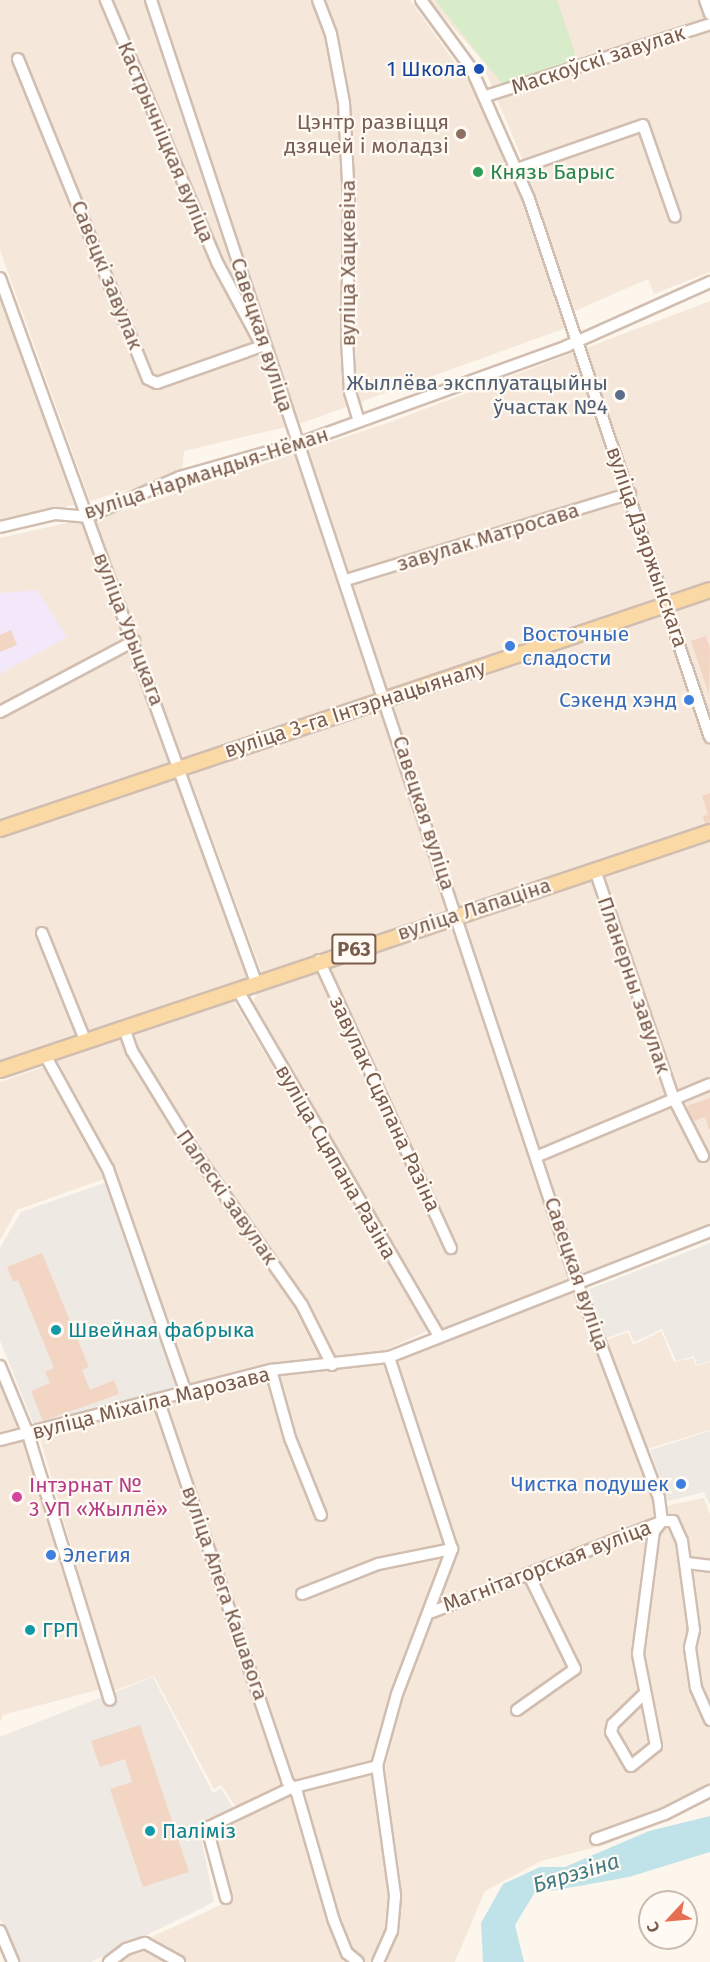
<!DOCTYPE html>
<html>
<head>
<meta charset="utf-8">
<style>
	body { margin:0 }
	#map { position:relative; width:710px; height:1962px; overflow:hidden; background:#fdf6ec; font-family:"Fira Sans",sans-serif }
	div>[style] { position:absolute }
	.residential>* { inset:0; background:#f5e8da }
	.industrial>* { inset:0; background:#efe9e4 }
	.education>* { inset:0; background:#f3e8fa }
	.green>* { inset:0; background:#d8ecc9 }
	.water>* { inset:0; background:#bfe3e8 }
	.building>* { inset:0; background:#f3d5c3 }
	.roads { filter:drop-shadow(2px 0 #d1beb0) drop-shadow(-2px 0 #d1beb0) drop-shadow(0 2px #d1beb0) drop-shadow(0 -2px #d1beb0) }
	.minor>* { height:10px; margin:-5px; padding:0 5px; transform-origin:5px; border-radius:5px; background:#fff }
	.major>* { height:14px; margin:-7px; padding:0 7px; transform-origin:7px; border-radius:7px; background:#fbd9a5 }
	.dots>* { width:16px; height:16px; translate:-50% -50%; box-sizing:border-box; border:3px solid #fffaf3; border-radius:50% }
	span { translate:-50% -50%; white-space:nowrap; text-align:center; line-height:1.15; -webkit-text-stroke:4.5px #fffaf3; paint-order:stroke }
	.shield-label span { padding:2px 4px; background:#fffaf3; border:2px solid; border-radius:4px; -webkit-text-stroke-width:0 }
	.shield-label { font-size:20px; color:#7a5c4d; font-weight:700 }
	.street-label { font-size:21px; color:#7a5c4d }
	.transit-label { font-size:21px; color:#164399 }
	.right { translate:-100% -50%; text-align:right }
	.education-label { font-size:21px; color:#785e54 }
	.leisure-label { font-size:21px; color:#27864d }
	.left { translate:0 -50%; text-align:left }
	.service-label { font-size:21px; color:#4e5e75 }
	.shop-label { font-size:21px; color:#366cbe }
	.culture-label { font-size:21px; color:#0d838f }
	.hotel-label { font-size:21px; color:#b23c85 }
	.water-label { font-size:22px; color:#437c86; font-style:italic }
	.north { position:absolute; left:638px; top:1890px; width:60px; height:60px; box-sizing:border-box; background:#fffaf3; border:2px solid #cabbb1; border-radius:50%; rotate:244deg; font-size:16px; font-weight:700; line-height:24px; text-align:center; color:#7a5c4d }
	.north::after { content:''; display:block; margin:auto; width:21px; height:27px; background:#e76f51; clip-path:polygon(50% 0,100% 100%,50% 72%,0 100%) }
</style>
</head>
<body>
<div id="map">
	<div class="residential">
		<i style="clip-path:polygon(0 0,410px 0,486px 106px,528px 210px,566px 328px,299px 424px,184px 451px,182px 474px,90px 501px,0 250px)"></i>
		<i style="clip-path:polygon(429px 0,710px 0,710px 272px,654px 294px,648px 279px,575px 311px,523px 161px,480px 58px)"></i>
		<i style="clip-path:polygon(0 297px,74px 505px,0 519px)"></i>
		<i style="clip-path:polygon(710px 301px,710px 1226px,440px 1329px,251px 1008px,263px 976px,95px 520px,390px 422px)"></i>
		<i style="clip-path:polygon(80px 520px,252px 980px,234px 1002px,430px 1330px,373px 1355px,320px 1360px,190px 1385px,172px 1343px,120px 1182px,52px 1050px,0 1066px,0 538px)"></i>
		<i style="clip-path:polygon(48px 1065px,105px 1170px,104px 1179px,17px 1210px,0 1240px,0 1082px)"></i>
		<i style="clip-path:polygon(571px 1287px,593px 1345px,628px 1332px,633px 1345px,661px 1331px,674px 1362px,693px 1358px,696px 1366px,710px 1362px,710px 1430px,634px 1453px,655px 1508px,704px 1498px,710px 1514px,710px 1800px,605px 1845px,541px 1861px,485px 1891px,455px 1962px,98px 1962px,229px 1901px,212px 1829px,292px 1791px,385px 1769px,396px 1711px,454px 1550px,393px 1364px)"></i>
		<i style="clip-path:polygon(386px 1362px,448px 1543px,421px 1623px,391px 1690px,375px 1764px,306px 1779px,236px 1807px,221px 1785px,214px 1789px,154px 1676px,113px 1691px,39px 1435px,159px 1401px,285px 1375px)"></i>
		<i style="clip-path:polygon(0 1385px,17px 1428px,0 1432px)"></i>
		<i style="clip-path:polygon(23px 1437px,66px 1564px,101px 1689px,3px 1715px,0 1722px,0 1443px)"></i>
	</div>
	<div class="industrial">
		<i style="clip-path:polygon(107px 1182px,180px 1386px,40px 1427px,33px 1423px,0 1340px,0 1248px,21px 1212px)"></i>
		<i style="clip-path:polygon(710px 1243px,710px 1361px,697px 1365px,694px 1356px,676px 1361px,662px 1329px,634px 1342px,629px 1330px,604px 1339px,587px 1290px)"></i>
		<i style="clip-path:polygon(710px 1431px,710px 1505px,704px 1492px,668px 1501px,650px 1450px)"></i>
		<i style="clip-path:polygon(153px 1677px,213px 1793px,221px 1788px,233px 1808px,199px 1826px,214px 1902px,91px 1962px,19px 1962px,0 1918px,0 1737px)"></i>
	</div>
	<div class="education">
		<i style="clip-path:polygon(37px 590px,67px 637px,0 674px,0 593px)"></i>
	</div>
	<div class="green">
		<i style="clip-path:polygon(435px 0,557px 0,578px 62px,504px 86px)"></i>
	</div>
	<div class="water">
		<i style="clip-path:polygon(710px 1816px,710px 1852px,629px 1877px,534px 1894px,515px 1925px,524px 1962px,483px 1962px,481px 1923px,503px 1884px,540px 1867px,565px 1867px,649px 1831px)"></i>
	</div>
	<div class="building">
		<i style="clip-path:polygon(11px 630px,17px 645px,0 652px,0 635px)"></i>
		<i style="clip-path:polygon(706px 636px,710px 648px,709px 695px,691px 641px)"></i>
		<i style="clip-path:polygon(710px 793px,710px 823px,705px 824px,703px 816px,708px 815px,702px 796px)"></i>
		<i style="clip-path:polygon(710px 1098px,710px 1129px,709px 1129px,705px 1117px,694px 1121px,687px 1106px)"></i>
		<i style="clip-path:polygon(42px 1253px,89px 1367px,82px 1370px,90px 1390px,114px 1380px,119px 1394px,43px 1421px,31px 1391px,50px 1383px,45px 1372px,54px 1368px,18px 1280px,13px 1282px,7px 1267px)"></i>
		<i style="clip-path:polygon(140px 1725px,189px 1872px,143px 1887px,110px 1789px,132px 1782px,125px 1759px,100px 1767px,91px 1741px)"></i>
	</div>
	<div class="roads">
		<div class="minor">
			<i style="left:151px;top:0;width:1351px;rotate:71.62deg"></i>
			<i style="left:577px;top:1282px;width:231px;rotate:69.2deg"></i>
			<i style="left:659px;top:1498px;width:23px;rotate:83deg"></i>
			<i style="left:662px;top:1521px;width:11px"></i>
			<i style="left:673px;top:1521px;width:22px;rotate:66deg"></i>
			<i style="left:682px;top:1541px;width:90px;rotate:82.3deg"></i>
			<i style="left:694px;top:1630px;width:18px;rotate:103deg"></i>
			<i style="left:690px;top:1648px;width:40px;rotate:81.5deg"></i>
			<i style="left:696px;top:1688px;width:35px;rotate:66deg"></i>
			<i style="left:318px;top:0;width:36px;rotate:69deg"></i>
			<i style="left:331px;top:34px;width:70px;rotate:79.3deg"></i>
			<i style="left:344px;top:103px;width:98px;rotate:87.1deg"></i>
			<i style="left:349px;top:201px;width:139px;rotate:90.8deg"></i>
			<i style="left:347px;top:340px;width:52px;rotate:86.7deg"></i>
			<i style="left:350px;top:392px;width:30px;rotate:73deg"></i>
			<i style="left:421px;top:0;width:84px;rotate:53.7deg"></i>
			<i style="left:471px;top:68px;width:143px;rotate:66.1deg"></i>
			<i style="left:529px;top:199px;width:568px;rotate:71.41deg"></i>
			<i style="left:705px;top:0;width:15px;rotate:70deg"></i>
			<i style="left:18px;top:59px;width:345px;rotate:67.9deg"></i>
			<i style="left:148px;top:379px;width:10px;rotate:24deg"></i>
			<i style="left:157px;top:383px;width:111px;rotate:-19.4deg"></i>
			<i style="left:262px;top:346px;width:95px;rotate:-118.2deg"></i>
			<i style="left:217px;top:262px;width:285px;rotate:-113deg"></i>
			<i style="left:486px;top:96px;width:235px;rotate:-17.8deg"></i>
			<i style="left:517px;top:169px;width:133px;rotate:-19.2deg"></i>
			<i style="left:643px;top:125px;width:97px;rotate:70.8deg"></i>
			<i style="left:0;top:278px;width:749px;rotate:70.02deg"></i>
			<i style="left:0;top:527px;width:57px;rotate:-13.3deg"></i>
			<i style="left:55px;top:514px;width:32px;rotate:5deg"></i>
			<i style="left:87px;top:517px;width:101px;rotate:-23.3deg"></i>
			<i style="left:180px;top:477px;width:122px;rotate:-15.8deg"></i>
			<i style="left:297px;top:444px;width:287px;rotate:-19.9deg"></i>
			<i style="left:567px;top:346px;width:157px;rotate:-24.1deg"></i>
			<i style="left:346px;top:580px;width:297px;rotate:-17deg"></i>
			<i style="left:0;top:712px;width:152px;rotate:-27.9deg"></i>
			<i style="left:595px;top:870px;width:242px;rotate:71deg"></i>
			<i style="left:674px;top:1099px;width:64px;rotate:63deg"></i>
			<i style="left:42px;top:933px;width:115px;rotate:68.1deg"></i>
			<i style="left:319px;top:960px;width:317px;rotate:65.4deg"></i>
			<i style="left:237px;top:989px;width:399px;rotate:59.8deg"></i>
			<i style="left:124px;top:1028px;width:24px;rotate:71deg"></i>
			<i style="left:132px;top:1051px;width:116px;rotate:58.4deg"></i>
			<i style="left:193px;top:1150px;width:189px;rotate:54.9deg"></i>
			<i style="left:302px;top:1305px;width:67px;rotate:63.4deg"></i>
			<i style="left:45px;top:1055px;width:130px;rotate:61.1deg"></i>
			<i style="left:108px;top:1169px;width:234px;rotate:70.8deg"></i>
			<i style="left:538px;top:1156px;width:186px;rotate:-22.7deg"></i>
			<i style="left:0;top:1366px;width:74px;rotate:67.6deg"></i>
			<i style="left:28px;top:1434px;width:278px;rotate:72.9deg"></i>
			<i style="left:271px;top:1370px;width:71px;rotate:74.4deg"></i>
			<i style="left:290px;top:1438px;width:83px;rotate:68.1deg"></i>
			<i style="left:158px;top:1399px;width:403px;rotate:71.3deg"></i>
			<i style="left:287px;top:1781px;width:16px;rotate:50deg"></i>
			<i style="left:297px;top:1793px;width:133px;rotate:73.9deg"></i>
			<i style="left:334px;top:1921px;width:35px;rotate:68deg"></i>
			<i style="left:347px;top:1953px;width:14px;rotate:39deg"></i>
			<i style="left:0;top:1440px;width:280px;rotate:-14.5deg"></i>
			<i style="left:271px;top:1370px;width:119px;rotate:-6.3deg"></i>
			<i style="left:389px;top:1357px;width:345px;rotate:-21.4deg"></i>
			<i style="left:687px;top:1563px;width:23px;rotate:7deg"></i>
			<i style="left:302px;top:1594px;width:82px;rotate:-21.5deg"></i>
			<i style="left:378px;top:1564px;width:76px;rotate:-11.5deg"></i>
			<i style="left:432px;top:1612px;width:246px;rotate:-21.5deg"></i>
			<i style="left:645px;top:1693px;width:45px;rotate:135.9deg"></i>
			<i style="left:613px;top:1724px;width:8px;rotate:104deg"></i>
			<i style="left:611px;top:1732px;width:39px;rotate:60deg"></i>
			<i style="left:631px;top:1766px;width:32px;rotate:-39deg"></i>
			<i style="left:656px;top:1746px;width:94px;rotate:-101.1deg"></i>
			<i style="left:638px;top:1654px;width:124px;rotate:-82.6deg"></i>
			<i style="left:654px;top:1531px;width:13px;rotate:-51deg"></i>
			<i style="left:517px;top:1710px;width:71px;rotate:-35.3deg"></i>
			<i style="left:575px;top:1669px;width:105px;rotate:-116.1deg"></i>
			<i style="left:596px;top:1839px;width:73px;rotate:-19.9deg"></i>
			<i style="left:665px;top:1814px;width:51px;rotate:-27.1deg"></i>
			<i style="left:226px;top:1898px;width:73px;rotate:-105.2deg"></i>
			<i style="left:207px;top:1828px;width:93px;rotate:-25.5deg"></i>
			<i style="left:291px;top:1788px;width:89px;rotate:-14.3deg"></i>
			<i style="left:0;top:1931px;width:34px;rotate:67deg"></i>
			<i style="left:109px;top:1962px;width:21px;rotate:-37deg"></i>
			<i style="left:126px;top:1949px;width:20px;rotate:-18deg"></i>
			<i style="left:145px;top:1943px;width:39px;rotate:29deg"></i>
			<i style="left:378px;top:1962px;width:34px;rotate:-66deg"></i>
			<i style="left:392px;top:1931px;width:36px;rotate:-85deg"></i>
			<i style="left:395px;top:1895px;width:130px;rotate:-97.9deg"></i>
			<i style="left:377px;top:1766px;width:75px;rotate:-74.5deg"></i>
			<i style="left:397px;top:1694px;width:155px;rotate:-69.2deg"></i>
			<i style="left:452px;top:1549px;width:202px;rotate:-108.2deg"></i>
		</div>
		<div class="major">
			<i style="left:0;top:829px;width:749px;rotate:-18.6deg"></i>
			<i style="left:0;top:1070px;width:749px;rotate:-18.53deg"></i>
		</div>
	</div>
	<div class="dots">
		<i style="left:479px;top:69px;background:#1a4fb4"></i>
		<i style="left:461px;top:134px;background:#8d6e63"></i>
		<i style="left:478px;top:172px;background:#2e9e5b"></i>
		<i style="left:620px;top:395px;background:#5c6f8a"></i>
		<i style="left:510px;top:646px;background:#3f7fe0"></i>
		<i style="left:689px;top:700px;background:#3f7fe0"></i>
		<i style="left:56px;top:1330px;background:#0f9aa8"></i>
		<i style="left:681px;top:1484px;background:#3f7fe0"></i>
		<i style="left:17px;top:1497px;background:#d1479c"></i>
		<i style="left:51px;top:1555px;background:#3f7fe0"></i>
		<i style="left:30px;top:1630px;background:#0f9aa8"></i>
		<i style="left:150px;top:1831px;background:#0f9aa8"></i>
	</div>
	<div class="shield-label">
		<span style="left:354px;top:949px">Р63</span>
	</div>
	<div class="street-label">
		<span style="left:598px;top:60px;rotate:-18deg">Маскоўскі завулак</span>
		<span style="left:166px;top:142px;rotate:67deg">Кастрычніцкая вуліца</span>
		<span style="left:348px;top:263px;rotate:-90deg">вуліца Хацкевіча</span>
		<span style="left:107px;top:275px;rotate:68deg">Савецкі завулак</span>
		<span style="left:262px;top:335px;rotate:72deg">Савецкая вуліца</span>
		<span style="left:206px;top:473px;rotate:-18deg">вуліца Нармандыя-Нёман</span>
		<span style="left:488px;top:537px;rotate:-17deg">завулак Матросава</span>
		<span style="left:647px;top:547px;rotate:71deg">вуліца Дзяржынскага</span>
		<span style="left:129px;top:629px;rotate:69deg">вуліца Урыцкага</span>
		<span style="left:355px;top:709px;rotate:-18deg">вуліца 3-га Інтэрнацыяналу</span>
		<span style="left:424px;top:813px;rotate:72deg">Савецкая вуліца</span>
		<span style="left:474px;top:909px;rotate:-18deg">вуліца Лапаціна</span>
		<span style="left:634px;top:985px;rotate:71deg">Планерны завулак</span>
		<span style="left:385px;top:1104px;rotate:65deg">завулак Сцяпана Разіна</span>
		<span style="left:336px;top:1162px;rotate:60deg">вуліца Сцяпана Разіна</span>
		<span style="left:227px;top:1197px;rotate:55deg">Палескі завулак</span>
		<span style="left:577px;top:1274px;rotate:71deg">Савецкая вуліца</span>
		<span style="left:151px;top:1403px;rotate:-14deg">вуліца Міхаіла Марозава</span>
		<span style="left:547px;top:1566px;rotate:-21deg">Магнітагорская вуліца</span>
		<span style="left:225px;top:1593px;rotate:71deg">вуліца Алега Кашавога</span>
	</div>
	<div class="transit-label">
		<span class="right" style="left:467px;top:69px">1 Школа</span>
	</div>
	<div class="education-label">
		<span class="right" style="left:449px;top:134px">Цэнтр развіцця<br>дзяцей і моладзі</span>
	</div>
	<div class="leisure-label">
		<span class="left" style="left:490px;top:172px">Князь Барыс</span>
	</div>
	<div class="service-label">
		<span class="right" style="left:608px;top:395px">Жыллёва эксплуатацыйны<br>ўчастак №4</span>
	</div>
	<div class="shop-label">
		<span class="left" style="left:522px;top:646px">Восточные<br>сладости</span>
		<span class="right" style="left:677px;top:700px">Сэкенд хэнд</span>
		<span class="right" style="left:669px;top:1484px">Чистка подушек</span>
		<span class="left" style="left:63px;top:1555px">Элегия</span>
	</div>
	<div class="culture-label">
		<span class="left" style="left:68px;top:1330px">Швейная фабрыка</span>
		<span class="left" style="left:42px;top:1630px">ГРП</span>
		<span class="left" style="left:162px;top:1831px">Паліміз</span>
	</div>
	<div class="hotel-label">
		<span class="left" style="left:29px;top:1497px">Інтэрнат №<br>3 УП «Жыллё»</span>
	</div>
	<div class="water-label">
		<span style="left:576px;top:1873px;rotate:-17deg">Бярэзіна</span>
	</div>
	<div class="north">С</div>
</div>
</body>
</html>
